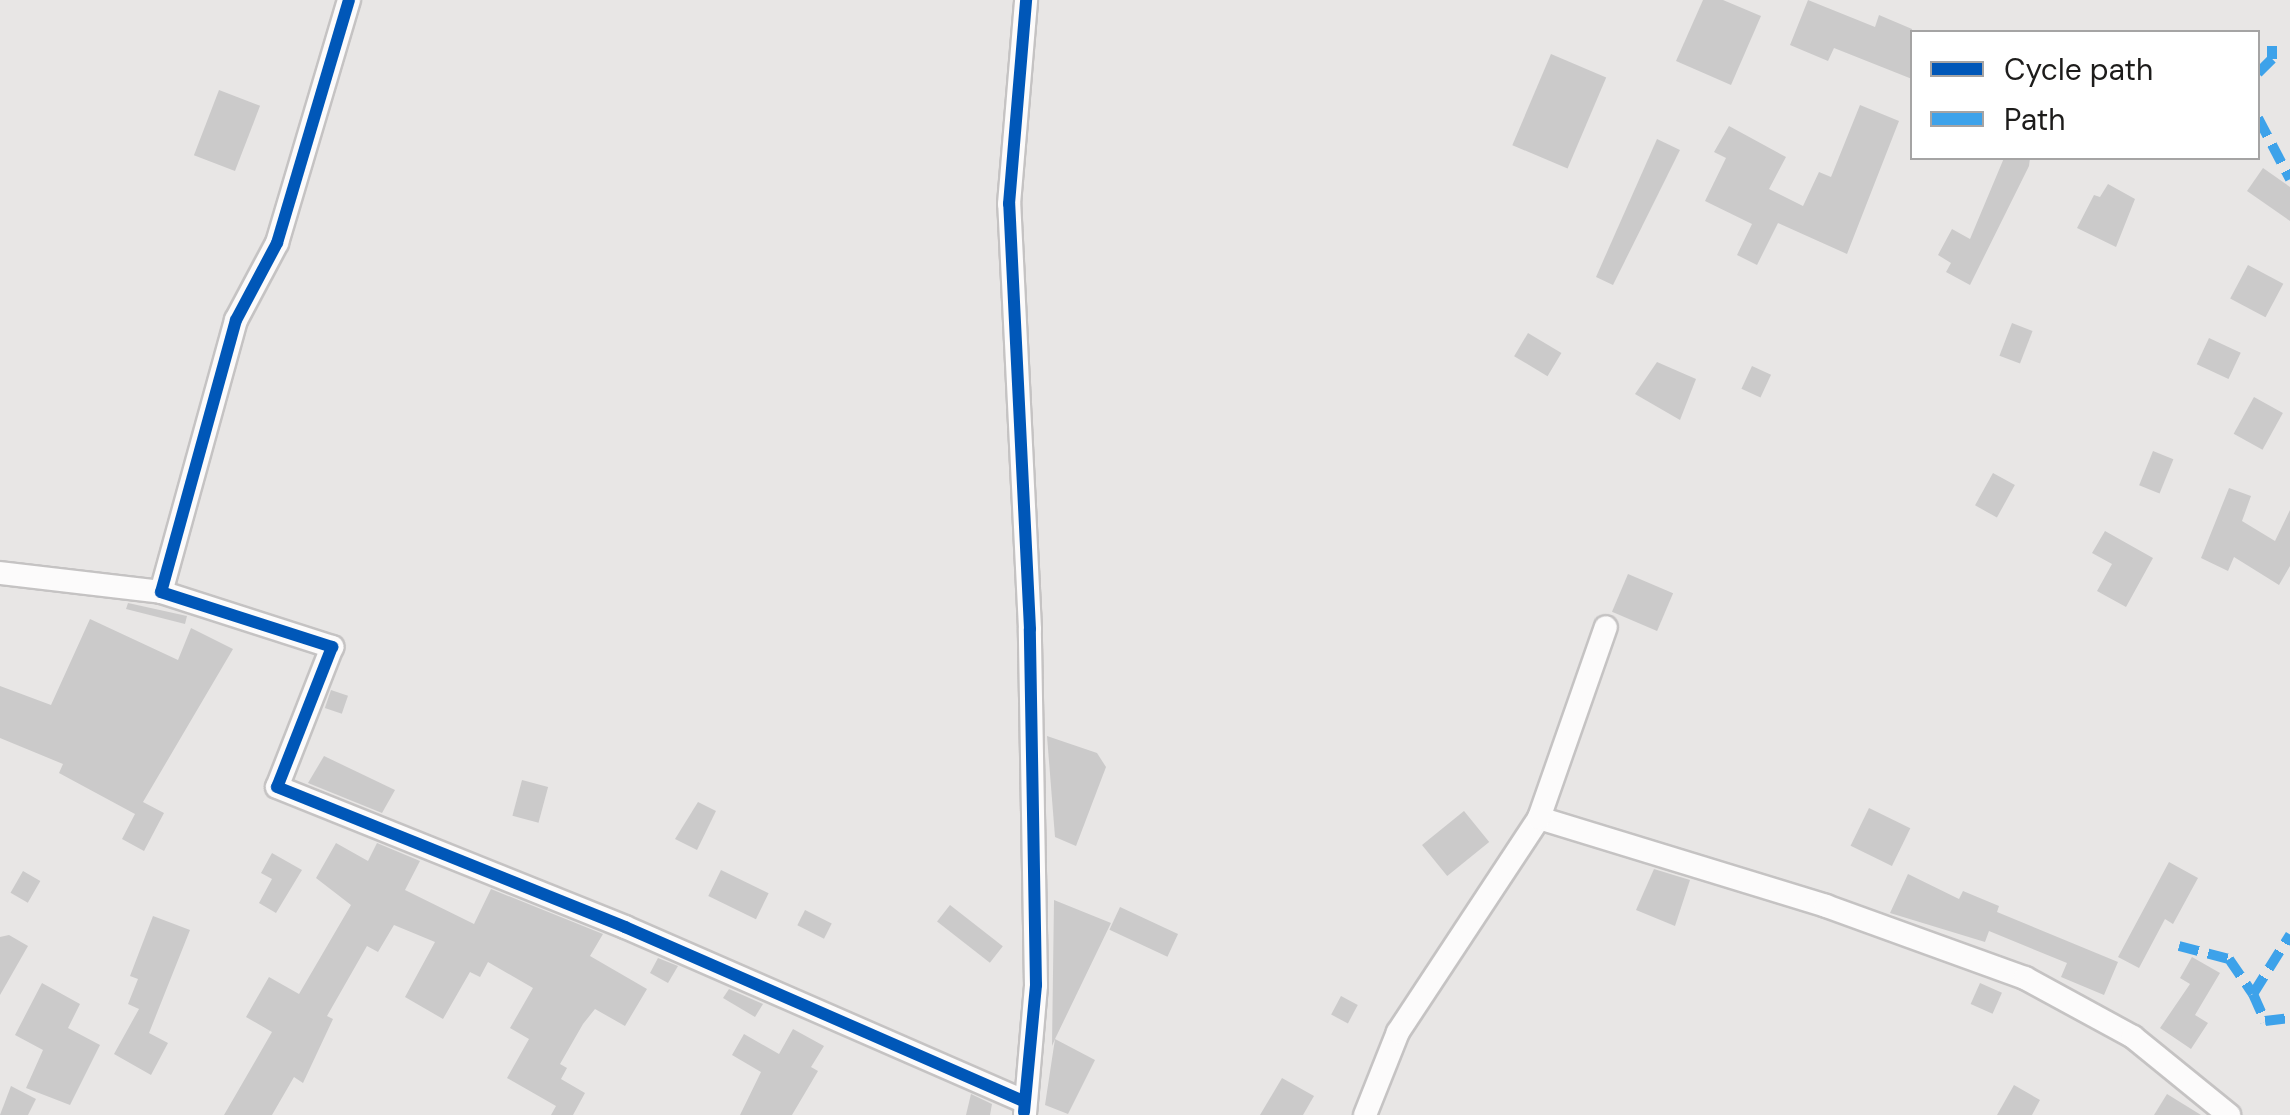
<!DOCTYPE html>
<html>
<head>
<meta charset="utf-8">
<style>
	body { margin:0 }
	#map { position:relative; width:2290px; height:1115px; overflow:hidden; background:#e8e6e5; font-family:"DM Sans",sans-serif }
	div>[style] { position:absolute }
	.building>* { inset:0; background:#cbcaca; transform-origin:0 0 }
	.roads { filter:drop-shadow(2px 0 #c5c3c3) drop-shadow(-2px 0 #c5c3c3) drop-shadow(0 2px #c5c3c3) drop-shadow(0 -2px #c5c3c3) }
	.street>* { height:22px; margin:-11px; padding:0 11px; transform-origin:11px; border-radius:11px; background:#fcfbfb }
	.quiet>* { height:10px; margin-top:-5px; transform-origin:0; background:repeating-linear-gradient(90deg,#3da2ea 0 20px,transparent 0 30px) }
	.cycleway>* { height:12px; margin:-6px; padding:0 6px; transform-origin:6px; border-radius:6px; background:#0057b8 }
	span { translate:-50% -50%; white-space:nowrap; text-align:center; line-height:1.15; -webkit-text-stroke:10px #fff; paint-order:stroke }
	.legend { position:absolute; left:1910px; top:30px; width:350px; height:130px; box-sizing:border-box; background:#fff; border:2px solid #a5a4a4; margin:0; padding:12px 18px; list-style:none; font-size:30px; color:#1d1c1b }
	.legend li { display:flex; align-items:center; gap:20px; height:50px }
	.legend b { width:50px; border:2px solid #a5a4a4 }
</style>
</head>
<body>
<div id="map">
	<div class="building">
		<i style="clip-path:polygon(1703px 0,1723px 0,1761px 16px,1731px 85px,1676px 61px)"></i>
		<i style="clip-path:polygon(1808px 0,1875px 27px,1879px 15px,1912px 29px,1912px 79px,1834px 48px,1828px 61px,1790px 45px)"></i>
		<i style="left:1551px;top:54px;width:60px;height:99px;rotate:23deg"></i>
		<i style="left:219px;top:90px;width:44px;height:70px;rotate:21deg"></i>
		<i style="clip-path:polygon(1860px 105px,1899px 121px,1847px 254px,1778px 223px,1757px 265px,1737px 255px,1752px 224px,1705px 201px,1726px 158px,1714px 152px,1729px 126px,1786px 157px,1769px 189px,1803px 206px,1819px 172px,1831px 177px)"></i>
		<i style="clip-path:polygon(1657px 139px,1680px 150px,1613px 285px,1596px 277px)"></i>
		<i style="clip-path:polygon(2004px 158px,2030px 158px,2029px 166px,1970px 285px,1946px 272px,1951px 263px,1938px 255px,1952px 229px,1970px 239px)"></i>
		<i style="clip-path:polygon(2263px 168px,2290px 187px,2290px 221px,2247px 191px)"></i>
		<i style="clip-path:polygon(2108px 184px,2135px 199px,2116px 247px,2077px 228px,2094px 195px,2100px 197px)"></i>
		<i style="left:2248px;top:265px;width:40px;height:38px;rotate:28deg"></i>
		<i style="left:2012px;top:323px;width:22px;height:35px;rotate:21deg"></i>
		<i style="left:1528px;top:333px;width:39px;height:27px;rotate:31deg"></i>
		<i style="left:2209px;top:338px;width:35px;height:29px;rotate:25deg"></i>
		<i style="clip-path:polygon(1657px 362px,1696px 379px,1680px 420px,1635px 394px)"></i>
		<i style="left:1752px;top:366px;width:21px;height:25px;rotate:25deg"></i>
		<i style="left:2254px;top:397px;width:33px;height:42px;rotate:29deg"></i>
		<i style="left:2153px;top:451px;width:22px;height:37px;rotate:22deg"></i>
		<i style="left:1993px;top:473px;width:25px;height:37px;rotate:29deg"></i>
		<i style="clip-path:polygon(2229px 488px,2251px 496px,2242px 521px,2275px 541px,2290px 510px,2290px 566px,2279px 585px,2234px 557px,2228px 571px,2201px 558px)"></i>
		<i style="clip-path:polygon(2105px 531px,2153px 558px,2126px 607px,2097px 591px,2112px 564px,2092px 553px)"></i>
		<i style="left:1628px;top:574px;width:49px;height:41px;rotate:23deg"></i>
		<i style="clip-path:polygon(128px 603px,187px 616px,185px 624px,126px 609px)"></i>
		<i style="clip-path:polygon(90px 619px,178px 660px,191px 628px,233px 649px,143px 802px,164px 813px,144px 851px,122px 839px,135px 814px,59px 773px,63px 764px,0 738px,0 686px,51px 705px)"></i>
		<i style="left:331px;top:690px;width:18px;height:19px;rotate:19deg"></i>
		<i style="clip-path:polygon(1047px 736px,1097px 753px,1106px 767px,1076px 846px,1055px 837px)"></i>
		<i style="clip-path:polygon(324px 756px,395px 790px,382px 813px,308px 783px)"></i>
		<i style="left:522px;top:780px;width:27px;height:37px;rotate:15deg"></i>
		<i style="clip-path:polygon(698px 802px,716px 811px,697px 850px,675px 839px)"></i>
		<i style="left:1869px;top:808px;width:46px;height:42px;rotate:26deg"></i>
		<i style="left:1464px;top:811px;width:40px;height:54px;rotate:51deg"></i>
		<i style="clip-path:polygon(336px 843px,368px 861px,377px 843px,420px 861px,405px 890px,474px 924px,491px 889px,603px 934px,590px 956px,647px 989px,625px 1026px,595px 1009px,583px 1024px,560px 1064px,567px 1068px,561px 1079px,585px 1093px,573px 1115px,551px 1115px,556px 1106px,507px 1078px,529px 1039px,510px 1028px,533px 988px,488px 962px,480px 977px,470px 972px,443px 1019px,405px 997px,435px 942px,394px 925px,378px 952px,367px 946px,327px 1016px,333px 1019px,303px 1083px,294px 1077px,272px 1115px,224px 1115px,272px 1032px,246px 1017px,269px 977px,299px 994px,351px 905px,316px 878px)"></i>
		<i style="clip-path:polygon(272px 853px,302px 870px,276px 913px,259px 903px,272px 879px,261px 873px)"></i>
		<i style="clip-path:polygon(2169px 862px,2198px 878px,2173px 924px,2165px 919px,2139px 968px,2118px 957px)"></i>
		<i style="clip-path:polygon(1654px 869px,1690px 880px,1675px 926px,1636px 910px)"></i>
		<i style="left:721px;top:870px;width:53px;height:29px;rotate:26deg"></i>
		<i style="left:23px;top:871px;width:20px;height:25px;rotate:30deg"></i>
		<i style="clip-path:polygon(1908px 874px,1959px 899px,1963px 891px,1999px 906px,1997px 912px,2118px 962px,2104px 995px,2061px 977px,2067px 963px,1989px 931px,1985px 942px,1890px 913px)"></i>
		<i style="clip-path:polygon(1054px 900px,1111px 923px,1055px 1039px,1095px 1060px,1068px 1114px,1045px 1105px,1055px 1039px,1052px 1046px)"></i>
		<i style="left:950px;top:905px;width:67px;height:21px;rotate:38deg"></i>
		<i style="left:1120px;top:907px;width:64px;height:25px;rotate:25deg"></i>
		<i style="left:805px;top:910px;width:30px;height:17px;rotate:27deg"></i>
		<i style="clip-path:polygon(153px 916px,190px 930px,149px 1033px,168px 1043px,151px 1075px,114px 1054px,139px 1009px,128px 1004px,138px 979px,130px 976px)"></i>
		<i style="clip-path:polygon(9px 935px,28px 946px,0 995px,0 937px)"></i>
		<i style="clip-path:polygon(2192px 957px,2220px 973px,2195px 1015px,2208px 1023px,2191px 1049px,2160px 1028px,2190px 984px,2180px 978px)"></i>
		<i style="clip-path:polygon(658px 958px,678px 966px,668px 983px,650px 973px)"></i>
		<i style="clip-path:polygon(42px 983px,80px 1004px,68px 1028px,100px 1045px,70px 1105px,26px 1088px,43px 1050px,15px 1035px)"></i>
		<i style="left:1980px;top:983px;width:24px;height:23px;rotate:24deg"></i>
		<i style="clip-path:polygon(729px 989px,763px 1004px,755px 1017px,723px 998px)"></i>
		<i style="left:1341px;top:996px;width:19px;height:21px;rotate:28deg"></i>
		<i style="clip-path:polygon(793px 1029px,824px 1046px,811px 1067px,818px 1071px,792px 1115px,740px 1115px,761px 1072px,732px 1055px,744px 1034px,779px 1054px)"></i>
		<i style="clip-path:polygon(1282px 1078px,1314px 1096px,1303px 1115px,1260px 1115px)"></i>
		<i style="clip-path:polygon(2014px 1085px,2040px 1100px,2032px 1115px,1997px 1115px)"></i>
		<i style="clip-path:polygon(11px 1086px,36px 1099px,28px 1115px,0 1115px)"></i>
		<i style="clip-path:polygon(971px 1094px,992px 1104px,990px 1115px,966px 1115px)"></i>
		<i style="clip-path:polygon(2167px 1094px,2201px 1115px,2154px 1115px)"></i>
	</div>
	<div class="roads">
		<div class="street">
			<i style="left:349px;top:0;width:253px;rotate:106.5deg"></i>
			<i style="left:277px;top:243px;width:87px;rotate:118deg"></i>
			<i style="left:236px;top:320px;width:282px;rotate:105.4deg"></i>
			<i style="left:161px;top:592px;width:180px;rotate:17.8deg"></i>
			<i style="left:332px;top:647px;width:150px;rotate:111.4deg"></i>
			<i style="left:277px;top:787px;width:375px;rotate:21.9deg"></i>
			<i style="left:625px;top:927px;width:432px;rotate:23.6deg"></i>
			<i style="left:0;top:573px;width:162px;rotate:6.7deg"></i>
			<i style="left:1539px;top:818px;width:300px;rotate:17deg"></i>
			<i style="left:1826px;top:906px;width:212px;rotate:19.9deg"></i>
			<i style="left:2025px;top:978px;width:123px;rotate:28.6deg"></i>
			<i style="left:2133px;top:1037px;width:124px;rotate:39.1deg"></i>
			<i style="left:1025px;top:1114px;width:129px;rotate:-85.1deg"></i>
			<i style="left:1036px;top:985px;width:356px;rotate:-91deg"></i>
			<i style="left:1030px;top:629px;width:426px;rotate:-92.8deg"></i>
			<i style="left:1009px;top:204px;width:205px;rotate:-85.2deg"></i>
			<i style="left:1365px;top:1115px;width:89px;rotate:-68.3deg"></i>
			<i style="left:1398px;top:1032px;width:256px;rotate:-56.6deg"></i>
			<i style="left:1539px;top:818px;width:202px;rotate:-70.7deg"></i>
		</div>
	</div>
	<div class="quiet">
		<i style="left:2258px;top:73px;width:20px;rotate:-45deg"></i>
		<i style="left:2272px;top:59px;width:13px;rotate:-90deg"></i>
		<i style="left:2258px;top:118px;width:69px;rotate:62.3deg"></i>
		<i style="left:2179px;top:946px;width:52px;rotate:14.6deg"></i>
		<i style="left:2229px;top:959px;width:42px;rotate:55.6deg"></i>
		<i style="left:2253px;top:994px;width:70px;rotate:-57.9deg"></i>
		<i style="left:2253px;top:994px;width:30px;rotate:66deg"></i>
		<i style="left:2265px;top:1021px;width:25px;rotate:-7deg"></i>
	</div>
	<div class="cycleway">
		<i style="left:349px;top:0;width:253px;rotate:106.5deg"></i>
		<i style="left:277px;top:243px;width:87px;rotate:118deg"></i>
		<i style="left:236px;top:320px;width:282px;rotate:105.4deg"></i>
		<i style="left:161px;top:592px;width:180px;rotate:17.8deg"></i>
		<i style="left:332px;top:647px;width:150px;rotate:111.4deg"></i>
		<i style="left:277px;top:787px;width:375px;rotate:21.9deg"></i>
		<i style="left:625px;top:927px;width:432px;rotate:23.6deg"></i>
		<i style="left:1024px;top:1112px;width:128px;rotate:-84.6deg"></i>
		<i style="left:1036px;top:985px;width:356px;rotate:-91deg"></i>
		<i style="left:1030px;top:629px;width:426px;rotate:-92.8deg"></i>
		<i style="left:1009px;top:204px;width:205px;rotate:-85.2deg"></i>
	</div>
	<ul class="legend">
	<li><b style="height:12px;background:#0057b8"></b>Cycle path</li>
	<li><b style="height:12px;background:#3da2ea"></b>Path</li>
	</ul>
</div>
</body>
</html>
